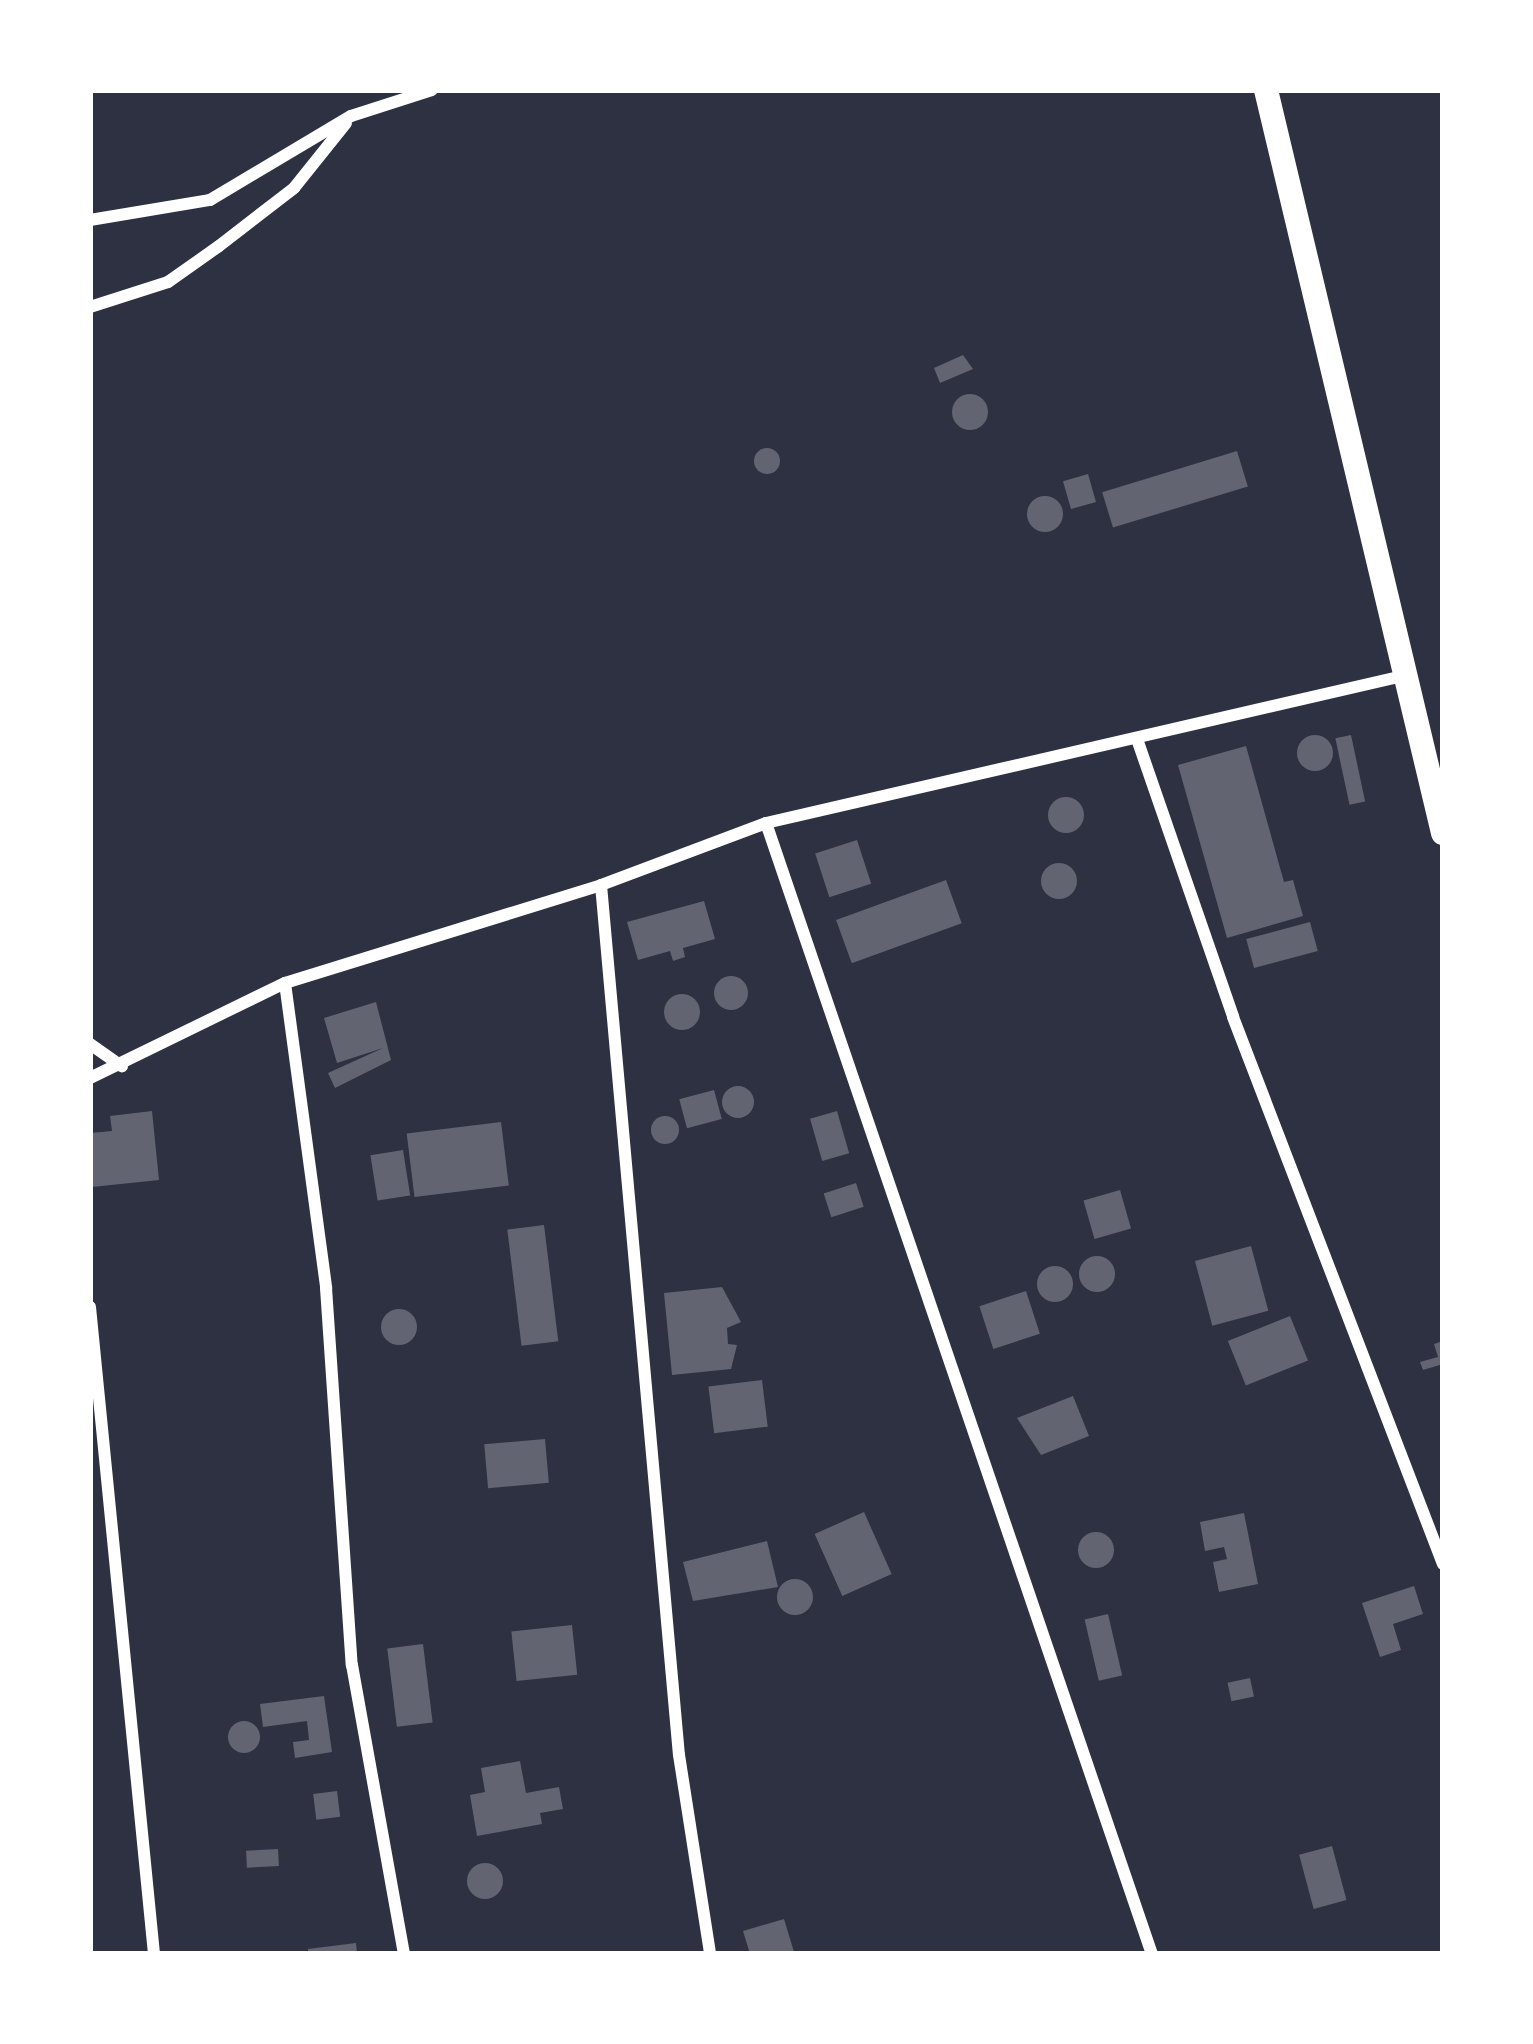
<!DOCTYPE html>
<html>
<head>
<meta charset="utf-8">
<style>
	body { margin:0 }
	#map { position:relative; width:1533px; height:2044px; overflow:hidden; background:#2d3142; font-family:"Nunito Sans",sans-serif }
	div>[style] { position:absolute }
	.building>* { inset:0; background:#626471; transform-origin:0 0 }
	.round { border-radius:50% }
	.minor>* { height:12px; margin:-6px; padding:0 6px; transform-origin:6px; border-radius:6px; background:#fff }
	.secondary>* { height:24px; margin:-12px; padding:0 12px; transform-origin:12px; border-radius:12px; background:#fff }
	span { translate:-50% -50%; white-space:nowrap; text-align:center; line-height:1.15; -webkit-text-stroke:12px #fff; paint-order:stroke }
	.frame { position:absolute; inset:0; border:93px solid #fff; pointer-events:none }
</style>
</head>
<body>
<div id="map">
	<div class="building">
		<i style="clip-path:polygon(963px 355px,973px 369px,940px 383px,934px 368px)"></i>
		<i class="round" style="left:952px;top:394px;width:36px;height:36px"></i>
		<i class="round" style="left:754px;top:448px;width:26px;height:26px"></i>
		<i style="left:1237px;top:451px;width:37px;height:141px;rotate:73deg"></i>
		<i style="left:1088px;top:474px;width:29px;height:26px;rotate:74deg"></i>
		<i class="round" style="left:1027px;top:496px;width:36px;height:36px"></i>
		<i style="left:1351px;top:735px;width:68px;height:16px;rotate:78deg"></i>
		<i class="round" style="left:1297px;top:735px;width:36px;height:36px"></i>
		<i style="clip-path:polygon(1246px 746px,1284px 882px,1293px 880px,1303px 916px,1227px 938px,1178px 765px)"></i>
		<i class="round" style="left:1048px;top:797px;width:36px;height:36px"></i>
		<i style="left:857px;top:840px;width:46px;height:44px;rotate:72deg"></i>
		<i class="round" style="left:1041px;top:863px;width:36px;height:36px"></i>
		<i style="left:946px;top:880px;width:46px;height:117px;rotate:70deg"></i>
		<i style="clip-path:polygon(704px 901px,715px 939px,683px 948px,685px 957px,673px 961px,670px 951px,638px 960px,627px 922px)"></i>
		<i style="left:1310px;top:922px;width:30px;height:66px;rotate:75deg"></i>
		<i class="round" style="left:714px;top:976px;width:34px;height:34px"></i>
		<i class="round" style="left:664px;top:994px;width:36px;height:36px"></i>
		<i style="clip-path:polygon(376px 1002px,391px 1060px,335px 1088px,328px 1073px,383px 1048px,337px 1063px,324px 1018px)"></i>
		<i class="round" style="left:722px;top:1086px;width:32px;height:32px"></i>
		<i style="left:714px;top:1090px;width:30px;height:36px;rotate:75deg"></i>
		<i style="clip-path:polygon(152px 1111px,159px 1180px,92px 1187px,90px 1133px,112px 1131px,110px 1116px)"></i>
		<i style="left:837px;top:1111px;width:44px;height:28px;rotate:74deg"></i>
		<i class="round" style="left:651px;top:1116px;width:28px;height:28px"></i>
		<i style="left:501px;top:1122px;width:64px;height:95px;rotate:83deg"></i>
		<i style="left:403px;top:1150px;width:46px;height:33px;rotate:81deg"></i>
		<i style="left:856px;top:1183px;width:25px;height:34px;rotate:72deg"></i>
		<i style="left:1120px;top:1190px;width:40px;height:38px;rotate:74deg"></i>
		<i style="left:544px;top:1225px;width:117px;height:37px;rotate:83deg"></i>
		<i style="left:1251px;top:1246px;width:67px;height:58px;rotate:75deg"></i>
		<i class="round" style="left:1079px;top:1256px;width:36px;height:36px"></i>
		<i class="round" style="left:1037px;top:1266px;width:36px;height:36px"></i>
		<i style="clip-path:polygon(722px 1287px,741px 1322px,727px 1328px,728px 1344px,737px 1345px,731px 1369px,672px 1375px,664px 1293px)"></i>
		<i style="left:1026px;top:1291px;width:45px;height:49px;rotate:72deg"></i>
		<i class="round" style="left:381px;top:1309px;width:36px;height:36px"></i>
		<i style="left:1290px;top:1316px;width:48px;height:67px;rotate:68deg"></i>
		<i style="clip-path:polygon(1443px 1341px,1443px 1364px,1423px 1370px,1420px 1362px,1438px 1357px,1434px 1344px)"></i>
		<i style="left:762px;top:1380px;width:47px;height:54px;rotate:83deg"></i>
		<i style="clip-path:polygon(1073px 1396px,1089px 1436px,1041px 1455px,1017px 1418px)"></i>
		<i style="left:545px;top:1439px;width:44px;height:61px;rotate:85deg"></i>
		<i style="left:864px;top:1512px;width:68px;height:54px;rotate:66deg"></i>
		<i style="clip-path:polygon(1244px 1513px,1258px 1584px,1219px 1592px,1213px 1562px,1227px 1559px,1224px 1547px,1205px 1551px,1200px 1522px)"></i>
		<i class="round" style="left:1078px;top:1532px;width:36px;height:36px"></i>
		<i style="clip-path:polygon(767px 1541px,778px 1587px,693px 1601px,683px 1562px)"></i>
		<i class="round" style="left:777px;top:1579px;width:36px;height:36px"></i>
		<i style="clip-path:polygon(1414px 1586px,1423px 1614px,1393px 1624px,1401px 1650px,1380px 1657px,1362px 1603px)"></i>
		<i style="left:1108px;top:1614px;width:63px;height:24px;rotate:77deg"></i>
		<i style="left:572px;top:1625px;width:50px;height:61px;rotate:84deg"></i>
		<i style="left:423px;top:1644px;width:79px;height:36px;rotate:83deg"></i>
		<i style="left:1250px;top:1678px;width:19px;height:23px;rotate:78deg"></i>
		<i style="clip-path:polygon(324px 1696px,332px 1752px,295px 1758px,293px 1742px,309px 1740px,307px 1721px,263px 1727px,260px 1704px)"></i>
		<i class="round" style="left:228px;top:1721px;width:32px;height:32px"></i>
		<i style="clip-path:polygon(520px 1761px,526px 1793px,559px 1787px,563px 1809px,540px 1813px,542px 1824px,477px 1836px,470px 1795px,485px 1792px,481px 1768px)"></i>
		<i style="left:337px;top:1791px;width:26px;height:24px;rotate:83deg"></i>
		<i style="left:1332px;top:1846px;width:56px;height:34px;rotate:75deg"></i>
		<i style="left:278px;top:1849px;width:17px;height:32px;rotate:87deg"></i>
		<i class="round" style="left:467px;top:1863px;width:36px;height:36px"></i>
		<i style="clip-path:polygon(784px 1919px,794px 1952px,750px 1954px,743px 1931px)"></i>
		<i style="clip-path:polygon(356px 1943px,357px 1954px,308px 1954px,308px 1949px)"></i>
	</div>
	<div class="minor">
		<i style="left:90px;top:220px;width:122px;rotate:-9.5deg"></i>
		<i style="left:210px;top:200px;width:164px;rotate:-30.8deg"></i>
		<i style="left:351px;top:116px;width:85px;rotate:-17.8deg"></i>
		<i style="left:90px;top:307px;width:82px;rotate:-17.8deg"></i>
		<i style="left:168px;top:282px;width:62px;rotate:-35.2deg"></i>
		<i style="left:219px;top:246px;width:95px;rotate:-37.7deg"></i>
		<i style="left:294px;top:188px;width:83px;rotate:-51.3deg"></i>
		<i style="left:1137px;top:739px;width:294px;rotate:70.9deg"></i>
		<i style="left:1233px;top:1017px;width:586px;rotate:69deg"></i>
		<i style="left:766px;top:823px;width:1195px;rotate:71.16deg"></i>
		<i style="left:601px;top:885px;width:873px;rotate:84.88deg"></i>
		<i style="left:679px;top:1755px;width:201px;rotate:81.1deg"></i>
		<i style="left:285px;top:983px;width:308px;rotate:82.3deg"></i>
		<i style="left:326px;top:1288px;width:378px;rotate:86.1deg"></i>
		<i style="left:352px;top:1665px;width:294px;rotate:79.8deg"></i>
		<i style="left:90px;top:1044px;width:39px;rotate:35deg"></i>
		<i style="left:90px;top:1078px;width:217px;rotate:-26deg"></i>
		<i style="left:285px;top:983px;width:331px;rotate:-17.2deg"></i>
		<i style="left:601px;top:885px;width:176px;rotate:-20.6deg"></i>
		<i style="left:766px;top:823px;width:658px;rotate:-13deg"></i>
		<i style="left:90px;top:1307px;width:650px;rotate:84.35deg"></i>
	</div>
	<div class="secondary">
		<i style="left:1266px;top:90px;width:764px;rotate:76.6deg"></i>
	</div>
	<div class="frame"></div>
</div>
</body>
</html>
